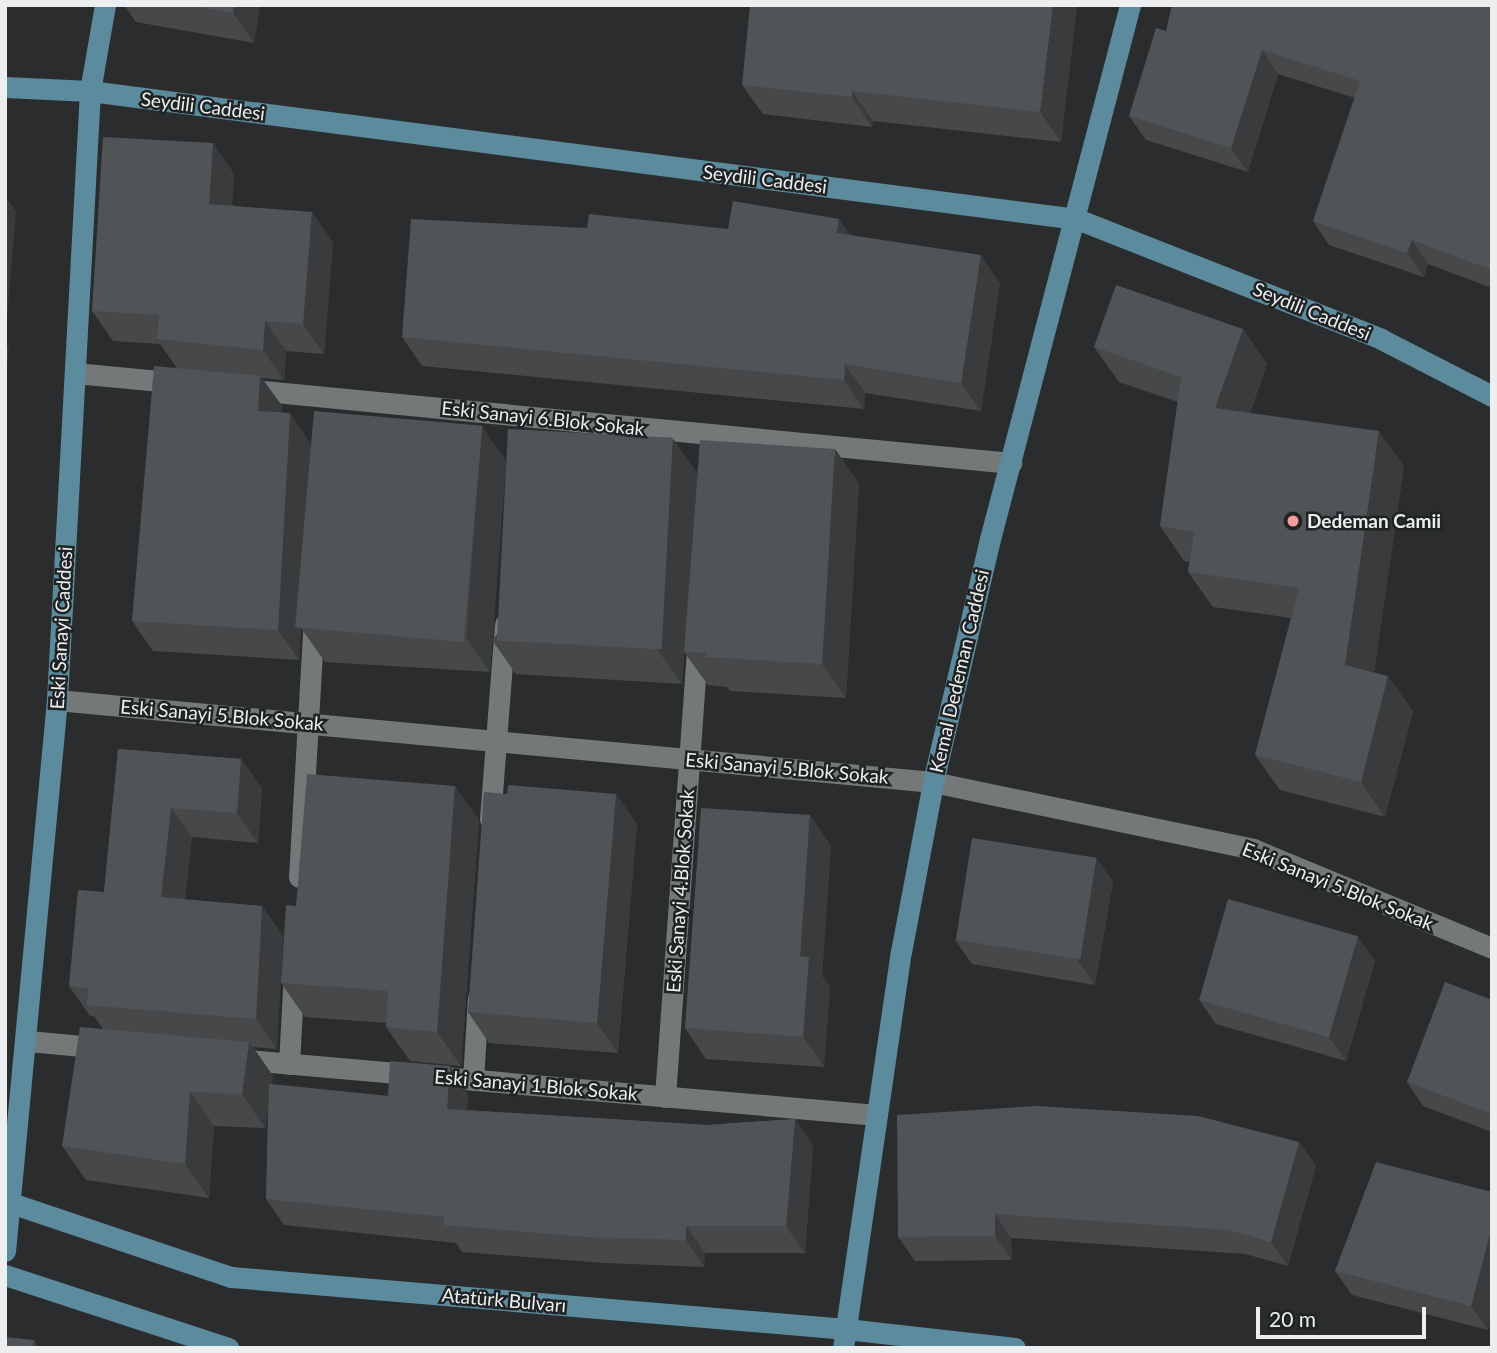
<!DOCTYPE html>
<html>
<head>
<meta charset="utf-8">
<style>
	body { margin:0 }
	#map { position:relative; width:1497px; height:1353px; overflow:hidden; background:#2a2c2e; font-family:Lato,sans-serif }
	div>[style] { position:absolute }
	.street>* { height:21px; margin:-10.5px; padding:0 10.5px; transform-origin:10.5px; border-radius:10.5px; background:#747879 }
	.secondary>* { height:21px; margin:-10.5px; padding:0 10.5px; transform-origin:10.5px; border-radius:10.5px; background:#5b8b9c }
	.wall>* { inset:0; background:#46484a }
	.shaded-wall>* { inset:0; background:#393b3c }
	.building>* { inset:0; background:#515456; transform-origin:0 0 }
	.dots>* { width:19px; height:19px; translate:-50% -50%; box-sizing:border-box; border:4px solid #202324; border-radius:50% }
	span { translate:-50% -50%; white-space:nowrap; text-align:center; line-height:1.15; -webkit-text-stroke:5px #202324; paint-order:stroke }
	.street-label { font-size:19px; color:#eceeef }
	.poi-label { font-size:19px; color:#eceeef; font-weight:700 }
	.left { translate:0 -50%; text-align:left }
	.frame { position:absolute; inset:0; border:7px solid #eceeef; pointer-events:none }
	.scale { position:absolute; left:1256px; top:1307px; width:170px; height:32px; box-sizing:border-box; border:4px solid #eceeef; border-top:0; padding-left:9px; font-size:21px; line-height:24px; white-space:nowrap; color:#eceeef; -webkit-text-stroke:5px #202324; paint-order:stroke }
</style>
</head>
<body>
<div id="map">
	<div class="street">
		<i style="left:75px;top:373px;width:105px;rotate:5.4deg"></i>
		<i style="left:243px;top:389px;width:772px;rotate:5.5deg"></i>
		<i style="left:57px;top:700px;width:880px;rotate:5.35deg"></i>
		<i style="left:933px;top:782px;width:327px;rotate:11.8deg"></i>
		<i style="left:1253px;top:849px;width:259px;rotate:22.5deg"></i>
		<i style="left:490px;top:819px;width:195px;rotate:-85.6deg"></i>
		<i style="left:299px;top:877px;width:262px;rotate:-86.7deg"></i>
		<i style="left:28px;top:1041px;width:76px;rotate:5.3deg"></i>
		<i style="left:237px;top:1059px;width:642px;rotate:5deg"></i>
		<i style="left:289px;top:1064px;width:92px;rotate:-86.9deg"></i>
		<i style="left:473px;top:1080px;width:82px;rotate:-86.5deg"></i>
		<i style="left:665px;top:1097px;width:456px;rotate:-85.9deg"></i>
	</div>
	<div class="secondary">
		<i style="left:5px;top:87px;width:85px;rotate:2.7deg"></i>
		<i style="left:90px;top:91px;width:995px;rotate:7.39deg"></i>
		<i style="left:1077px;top:219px;width:327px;rotate:21.5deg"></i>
		<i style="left:1381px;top:339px;width:125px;rotate:27.2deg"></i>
		<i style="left:5px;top:1201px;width:238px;rotate:18.6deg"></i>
		<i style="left:231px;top:1277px;width:617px;rotate:4.83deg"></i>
		<i style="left:846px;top:1329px;width:170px;rotate:6.4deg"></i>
		<i style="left:5px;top:1251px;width:553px;rotate:-84.61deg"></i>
		<i style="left:57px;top:700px;width:610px;rotate:-86.9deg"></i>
		<i style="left:90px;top:91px;width:87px;rotate:-80.1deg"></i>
		<i style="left:5px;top:1275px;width:235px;rotate:18.1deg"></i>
		<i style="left:843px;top:1348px;width:400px;rotate:-81.7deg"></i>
		<i style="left:901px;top:952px;width:173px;rotate:-79.3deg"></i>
		<i style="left:933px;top:782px;width:250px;rotate:-76.8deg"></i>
		<i style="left:990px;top:539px;width:552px;rotate:-75.31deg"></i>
	</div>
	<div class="wall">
		<i style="clip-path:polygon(124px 5px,260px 5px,254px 43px,136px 22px)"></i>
		<i style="clip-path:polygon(1077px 5px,1061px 142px,873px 121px,872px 127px,763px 114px,742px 85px)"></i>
		<i style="clip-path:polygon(1492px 5px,1492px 288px,1428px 264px,1424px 277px,1329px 245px,1313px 221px,1355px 98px,1278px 74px,1248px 172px,1146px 140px,1129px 116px,1166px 31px)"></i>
		<i style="clip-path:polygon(213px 143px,234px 174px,232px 205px,333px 242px,324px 354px,286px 351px,284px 380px,262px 378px,282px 406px,281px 413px,311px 444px,299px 660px,153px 651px,132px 621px,177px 368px,160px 344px,113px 341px,92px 311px)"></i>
		<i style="clip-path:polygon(587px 228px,728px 229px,851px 235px,1000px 283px,981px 411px,865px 393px,864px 409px,422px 366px,402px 337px)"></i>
		<i style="clip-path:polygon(1243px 329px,1267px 364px,1250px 413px,1404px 466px,1374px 673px,1413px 711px,1385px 817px,1280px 790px,1255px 755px,1291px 618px,1213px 607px,1188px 572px,1190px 562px,1184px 561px,1160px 526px,1178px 402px,1119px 382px,1094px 347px)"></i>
		<i style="clip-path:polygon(482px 427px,506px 461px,490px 672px,325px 662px,301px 628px)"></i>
		<i style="clip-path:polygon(673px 439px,697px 473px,682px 684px,516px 674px,492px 640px)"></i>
		<i style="clip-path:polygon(859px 483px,846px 698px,730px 691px,727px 687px,708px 685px,684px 652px)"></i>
		<i style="clip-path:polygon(118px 749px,241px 759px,262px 788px,258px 843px,192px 837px,185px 900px,262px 906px,283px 936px,277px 1049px,253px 1047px,273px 1076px,272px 1084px,388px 1096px,468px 1093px,467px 1110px,707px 1125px,795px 1119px,813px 1146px,805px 1253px,705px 1253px,704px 1267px,605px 1263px,462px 1252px,456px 1243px,284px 1225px,266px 1199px,268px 1111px,265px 1128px,214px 1126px,209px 1198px,86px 1180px,62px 1146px,103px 1029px,94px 1016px,90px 1016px,69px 986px,104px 892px)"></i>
		<i style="clip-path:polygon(507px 794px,616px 794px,637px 824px,618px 1053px,489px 1043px,468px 1012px)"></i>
		<i style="clip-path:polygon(479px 820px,461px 1066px,410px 1061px,386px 1027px,386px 1023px,305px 1017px,281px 983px,296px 906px)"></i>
		<i style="clip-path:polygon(831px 845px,822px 976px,830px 987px,824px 1067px,706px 1059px,685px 1028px)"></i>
		<i style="clip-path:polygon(1096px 858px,1113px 882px,1095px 985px,972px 964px,955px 940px)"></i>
		<i style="clip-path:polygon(1358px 937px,1375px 961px,1346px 1061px,1216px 1024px,1199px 1000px)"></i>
		<i style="clip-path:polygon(1492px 1000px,1492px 1132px,1423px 1106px,1407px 1082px)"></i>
		<i style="clip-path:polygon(1299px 1142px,1316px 1166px,1288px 1266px,1245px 1254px,1011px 1238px,1012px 1260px,915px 1261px,898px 1237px)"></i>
		<i style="clip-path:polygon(1492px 1192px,1492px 1316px,1488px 1330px,1352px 1295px,1335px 1271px)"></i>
	</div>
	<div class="shaded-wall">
		<i style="clip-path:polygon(234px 5px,260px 5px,254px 43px,233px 13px)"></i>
		<i style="clip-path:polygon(1053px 5px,1077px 5px,1061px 142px,1040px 112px)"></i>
		<i style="clip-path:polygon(1262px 50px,1278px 74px,1248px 172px,1231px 148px)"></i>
		<i style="clip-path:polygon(852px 91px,873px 121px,872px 127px,852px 97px)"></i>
		<i style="clip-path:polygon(213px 143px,234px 174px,230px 234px,209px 204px)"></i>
		<i style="clip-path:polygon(5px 196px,16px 211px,5px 343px,9px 348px,5px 389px)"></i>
		<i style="clip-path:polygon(312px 212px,333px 242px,324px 354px,303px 324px)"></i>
		<i style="clip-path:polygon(839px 219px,859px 247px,837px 233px)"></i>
		<i style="clip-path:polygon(1412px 240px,1428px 264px,1424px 277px,1407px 253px)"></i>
		<i style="clip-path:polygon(981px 255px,1000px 283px,981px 411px,961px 383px)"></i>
		<i style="clip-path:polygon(265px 321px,286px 351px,284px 380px,263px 350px)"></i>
		<i style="clip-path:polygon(1243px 329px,1267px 364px,1240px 443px,1215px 408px)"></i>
		<i style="clip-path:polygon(845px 364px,865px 393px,864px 409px,844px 380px)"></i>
		<i style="clip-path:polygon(260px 376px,282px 406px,279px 441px,258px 411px)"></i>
		<i style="clip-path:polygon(290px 413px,311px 444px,299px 660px,278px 630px)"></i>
		<i style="clip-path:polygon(482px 427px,506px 461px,490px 672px,466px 638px)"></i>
		<i style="clip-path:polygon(1379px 431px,1404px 466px,1370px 700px,1345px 665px)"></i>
		<i style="clip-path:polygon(673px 439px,697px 473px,682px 684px,658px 650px)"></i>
		<i style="clip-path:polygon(835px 449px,859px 483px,846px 698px,822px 664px)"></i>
		<i style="clip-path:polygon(1388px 676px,1413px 711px,1385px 817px,1361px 782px)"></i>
		<i style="clip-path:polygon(241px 759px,262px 788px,258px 843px,237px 813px)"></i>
		<i style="clip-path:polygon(455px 786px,479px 820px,461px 1066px,437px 1032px)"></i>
		<i style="clip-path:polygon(616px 794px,637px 824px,618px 1053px,597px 1023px)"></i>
		<i style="clip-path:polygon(171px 808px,192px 837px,182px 927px,161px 897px)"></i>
		<i style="clip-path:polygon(810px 815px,831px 845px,822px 976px,830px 987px,824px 1067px,803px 1037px,800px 956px)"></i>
		<i style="clip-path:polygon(1096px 858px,1113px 882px,1095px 985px,1078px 961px)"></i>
		<i style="clip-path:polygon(262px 906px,283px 936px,277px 1049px,256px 1019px)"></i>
		<i style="clip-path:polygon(1358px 937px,1375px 961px,1346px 1061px,1329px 1037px)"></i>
		<i style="clip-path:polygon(249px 1042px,273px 1076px,265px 1128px,242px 1094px)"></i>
		<i style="clip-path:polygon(450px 1066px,468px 1093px,466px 1135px,447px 1109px)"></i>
		<i style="clip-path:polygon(190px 1092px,214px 1126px,209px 1198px,185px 1164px)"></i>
		<i style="clip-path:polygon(795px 1119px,813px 1146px,805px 1253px,786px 1226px)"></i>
		<i style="clip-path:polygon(1299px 1142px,1316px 1166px,1288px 1266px,1271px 1242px)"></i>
		<i style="clip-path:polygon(995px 1214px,1011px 1238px,1012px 1260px,995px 1236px)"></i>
		<i style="clip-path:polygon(686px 1226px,705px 1253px,704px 1267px,686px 1240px)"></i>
		<i style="clip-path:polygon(1492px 1226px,1492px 1316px,1488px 1330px,1471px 1306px)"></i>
		<i style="clip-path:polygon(34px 1340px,40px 1348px,33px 1348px)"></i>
	</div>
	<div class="building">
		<i style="clip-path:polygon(189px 5px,234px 5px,233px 13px)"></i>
		<i style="clip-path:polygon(750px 5px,1053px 5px,1040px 112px,852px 91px,852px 97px,742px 85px)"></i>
		<i style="clip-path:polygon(1172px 5px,1492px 5px,1492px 270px,1412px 240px,1407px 253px,1313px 221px,1360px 81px,1262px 50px,1231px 148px,1129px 116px,1156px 28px,1166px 31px)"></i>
		<i style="clip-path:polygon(103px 137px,213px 143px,209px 204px,312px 212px,303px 324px,265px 321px,263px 350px,157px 339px,159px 315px,92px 311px)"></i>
		<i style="clip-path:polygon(733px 201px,839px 219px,837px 233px,981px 255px,961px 383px,845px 364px,844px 380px,402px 337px,411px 219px,587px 228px,589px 214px,728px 229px)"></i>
		<i style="clip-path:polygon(1116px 285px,1243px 329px,1215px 408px,1379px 431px,1345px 665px,1388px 676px,1361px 782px,1255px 755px,1299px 588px,1188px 572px,1194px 532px,1160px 526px,1181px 377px,1094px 347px)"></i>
		<i style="clip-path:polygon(154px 366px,260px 376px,258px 411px,290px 413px,278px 630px,132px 621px)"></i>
		<i style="left:314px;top:411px;width:169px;height:217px;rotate:5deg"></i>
		<i style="left:508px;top:429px;width:165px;height:212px;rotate:3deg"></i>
		<i style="clip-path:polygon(700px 440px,835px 449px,822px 664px,706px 657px,707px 653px,684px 652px)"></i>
		<i style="clip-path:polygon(118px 749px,241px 759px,237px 813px,171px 808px,161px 897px,262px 906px,256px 1019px,86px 1005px,89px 988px,69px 986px,78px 890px,104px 892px)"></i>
		<i style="clip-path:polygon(307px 774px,455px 786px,437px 1032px,386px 1027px,388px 991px,281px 983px,286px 905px,296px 906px)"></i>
		<i style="clip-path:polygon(508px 785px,616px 794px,597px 1023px,468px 1012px,484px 792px,507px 794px)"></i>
		<i style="clip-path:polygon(701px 808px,810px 815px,800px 956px,809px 957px,803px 1037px,685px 1028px)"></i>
		<i style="left:972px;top:838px;width:126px;height:103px;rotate:9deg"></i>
		<i style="left:1228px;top:899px;width:135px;height:105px;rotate:16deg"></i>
		<i style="clip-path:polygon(1445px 982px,1492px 1000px,1492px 1114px,1407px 1082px)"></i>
		<i style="clip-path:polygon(80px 1027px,249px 1042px,242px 1094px,190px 1092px,185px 1164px,62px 1146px)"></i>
		<i style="clip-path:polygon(390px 1061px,450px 1066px,447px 1109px,707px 1125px,795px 1119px,786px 1226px,686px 1226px,686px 1240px,586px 1237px,444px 1225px,444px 1217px,266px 1199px,269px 1084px,388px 1096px)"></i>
		<i style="clip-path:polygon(1037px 1106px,1198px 1116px,1299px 1142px,1271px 1242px,1229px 1230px,995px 1214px,995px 1236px,898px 1237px,897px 1115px)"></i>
		<i style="clip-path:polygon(1376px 1162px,1492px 1192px,1492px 1226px,1471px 1306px,1335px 1271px)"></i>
		<i style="clip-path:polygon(5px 1337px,34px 1340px,33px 1348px,5px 1348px)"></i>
	</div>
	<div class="dots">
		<i style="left:1293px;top:521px;background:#f59b9a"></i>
	</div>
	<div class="street-label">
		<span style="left:203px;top:106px;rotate:7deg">Seydili Caddesi</span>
		<span style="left:765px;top:179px;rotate:7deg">Seydili Caddesi</span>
		<span style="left:1312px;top:311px;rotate:22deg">Seydili Caddesi</span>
		<span style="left:543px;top:418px;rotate:6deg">Eski Sanayi 6.Blok Sokak</span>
		<span style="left:61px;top:628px;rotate:-87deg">Eski Sanayi Caddesi</span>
		<span style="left:959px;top:671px;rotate:-77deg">Kemal Dedeman Caddesi</span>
		<span style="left:222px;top:715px;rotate:5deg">Eski Sanayi 5.Blok Sokak</span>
		<span style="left:787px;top:768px;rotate:5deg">Eski Sanayi 5.Blok Sokak</span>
		<span style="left:1338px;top:886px;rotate:22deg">Eski Sanayi 5.Blok Sokak</span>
		<span style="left:680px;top:891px;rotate:-86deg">Eski Sanayi 4.Blok Sokak</span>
		<span style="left:536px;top:1085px;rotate:5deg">Eski Sanayi 1.Blok Sokak</span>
		<span style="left:504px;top:1300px;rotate:5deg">Atatürk Bulvarı</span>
	</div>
	<div class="poi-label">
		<span class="left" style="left:1307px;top:521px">Dedeman Camii</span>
	</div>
	<div class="frame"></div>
	<div class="scale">20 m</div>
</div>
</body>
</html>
